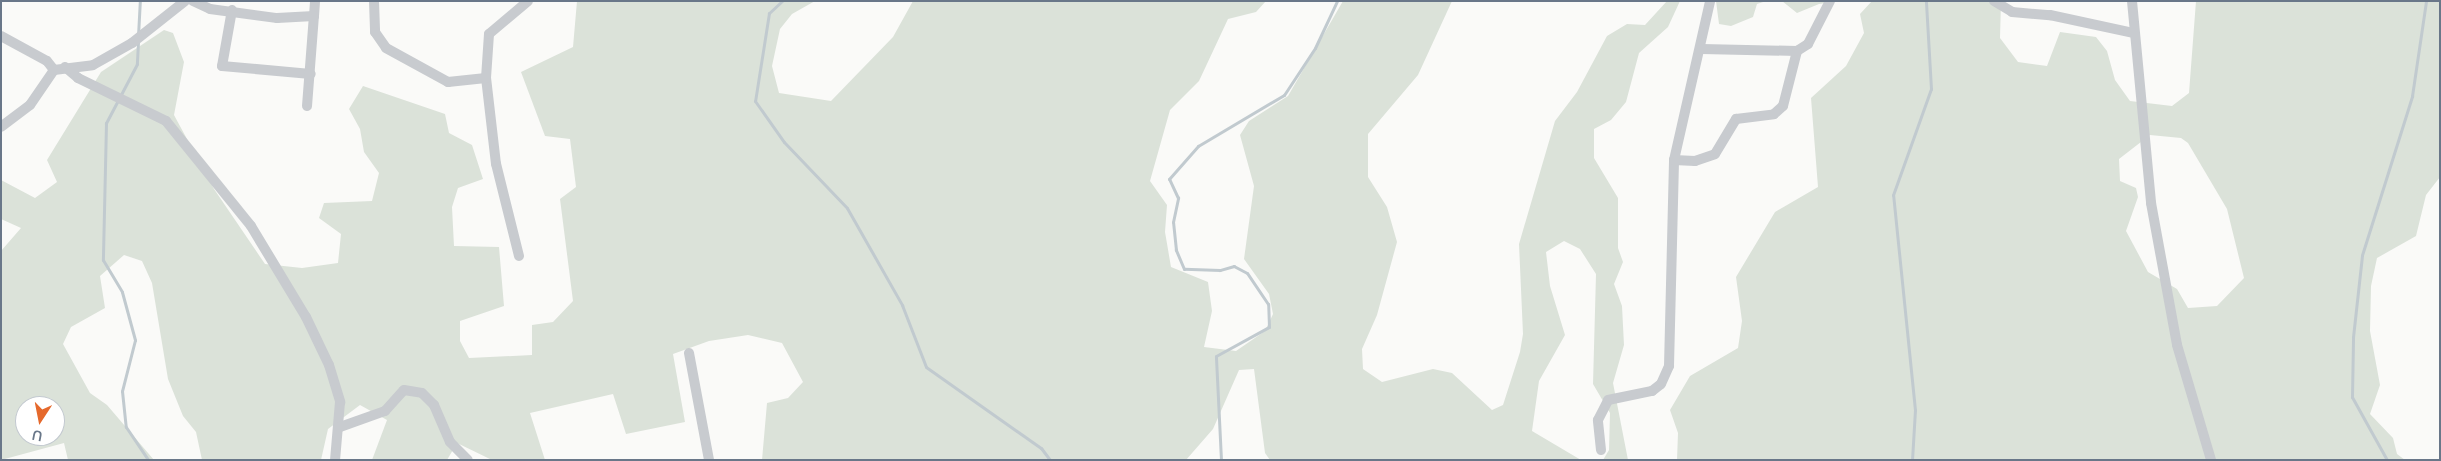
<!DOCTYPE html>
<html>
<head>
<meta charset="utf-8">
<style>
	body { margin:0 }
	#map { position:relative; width:2441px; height:461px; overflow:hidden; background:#fafaf8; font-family:"Nunito Sans",sans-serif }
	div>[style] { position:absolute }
	.green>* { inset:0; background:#dbe2d9 }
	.stream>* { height:3px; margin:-1.5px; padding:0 1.5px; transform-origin:1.5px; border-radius:1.5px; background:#c1cacf }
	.minor>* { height:10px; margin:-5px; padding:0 5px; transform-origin:5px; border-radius:5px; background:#c8cbcf }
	span { translate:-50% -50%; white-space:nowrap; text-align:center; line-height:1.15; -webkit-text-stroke:5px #fff; paint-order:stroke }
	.frame { position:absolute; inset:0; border:2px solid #697789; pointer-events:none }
	.north { position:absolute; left:15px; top:396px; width:50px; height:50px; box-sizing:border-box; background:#fff; border:1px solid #c3c9d0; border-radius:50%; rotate:191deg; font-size:14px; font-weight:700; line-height:20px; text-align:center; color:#697789 }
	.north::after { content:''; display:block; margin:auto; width:18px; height:22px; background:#e5692c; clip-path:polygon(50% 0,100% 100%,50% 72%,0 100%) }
</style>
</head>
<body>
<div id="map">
	<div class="green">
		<i style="clip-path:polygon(evenodd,577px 1px,815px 1px,792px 14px,780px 29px,772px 66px,779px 93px,831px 101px,893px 37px,913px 1px,1266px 1px,1256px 12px,1228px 19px,1199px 81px,1170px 110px,1150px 181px,1167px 205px,1165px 232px,1171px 267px,1208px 282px,1212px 311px,1204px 347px,1236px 351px,1265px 331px,1273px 314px,1269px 294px,1244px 259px,1254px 186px,1240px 135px,1249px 121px,1288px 96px,1343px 1px,1452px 1px,1418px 75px,1368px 134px,1368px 177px,1387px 207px,1397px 242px,1377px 315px,1362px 349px,1363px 369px,1382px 382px,1433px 369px,1452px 373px,1492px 410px,1503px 405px,1520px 352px,1523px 334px,1519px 244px,1555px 121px,1577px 92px,1607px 36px,1627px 24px,1645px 25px,1667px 1px,1680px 1px,1668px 27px,1639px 53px,1626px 102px,1611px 120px,1594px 129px,1594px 158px,1618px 198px,1618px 248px,1623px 262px,1614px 284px,1622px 306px,1624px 345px,1613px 383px,1628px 460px,1603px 460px,1609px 450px,1610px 413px,1593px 384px,1596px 274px,1580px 249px,1564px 241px,1546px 252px,1550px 286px,1565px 335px,1539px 381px,1532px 431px,1581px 460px,1270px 460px,1265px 453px,1254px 369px,1239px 370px,1213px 429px,1186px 460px,762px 460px,767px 403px,788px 398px,803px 382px,782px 343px,748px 335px,709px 341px,673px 354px,685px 422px,626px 434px,613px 394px,530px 413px,545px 460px,492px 460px,457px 443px,447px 460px,372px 460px,387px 420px,360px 405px,328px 429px,321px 460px,202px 460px,196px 432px,183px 416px,168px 379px,152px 283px,142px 261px,124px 255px,100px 276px,105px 308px,71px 327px,63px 344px,90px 393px,107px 405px,154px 460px,68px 460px,64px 443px,1px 460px,1px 251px,21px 228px,1px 219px,1px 180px,35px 198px,57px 182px,47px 160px,101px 72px,164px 30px,173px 33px,184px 62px,174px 115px,214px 189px,265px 264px,302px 268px,338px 263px,341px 234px,319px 218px,324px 203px,372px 201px,379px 173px,364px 152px,360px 129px,349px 109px,363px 86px,445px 114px,449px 133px,472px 145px,483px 179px,458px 188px,452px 207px,454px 246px,499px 247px,504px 306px,460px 321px,460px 341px,469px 358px,532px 355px,532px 325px,553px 322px,573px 301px,560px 199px,576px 187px,570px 139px,545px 136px,521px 72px,573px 47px,577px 1px,25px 406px,55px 406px,55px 436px,25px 436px,25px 406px)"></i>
		<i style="clip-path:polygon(1716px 1px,1766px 1px,1757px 4px,1753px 17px,1731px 26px,1719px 24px)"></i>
		<i style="clip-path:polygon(1782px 1px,1841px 1px,1819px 4px,1797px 13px)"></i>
		<i style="clip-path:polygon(evenodd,1872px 1px,2001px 1px,2000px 38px,2018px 62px,2047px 66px,2060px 32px,2096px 37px,2107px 51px,2115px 80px,2130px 101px,2172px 106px,2189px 93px,2196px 1px,2440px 1px,2440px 177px,2426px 195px,2416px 236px,2377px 258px,2371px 286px,2370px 331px,2380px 385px,2370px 414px,2393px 438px,2397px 454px,2405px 460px,1677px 460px,1678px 433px,1670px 410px,1690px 376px,1738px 348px,1742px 321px,1736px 277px,1775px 212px,1818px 187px,1811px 98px,1846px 66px,1864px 33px,1860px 14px,1872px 1px,2150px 135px,2181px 138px,2188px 143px,2227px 209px,2244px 278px,2217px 306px,2188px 308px,2177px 289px,2148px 272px,2126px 231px,2138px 197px,2136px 188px,2120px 181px,2119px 159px,2150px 135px)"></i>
	</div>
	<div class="stream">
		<i style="left:782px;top:1px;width:18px;rotate:137deg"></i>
		<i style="left:769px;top:13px;width:89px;rotate:99deg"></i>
		<i style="left:755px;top:101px;width:50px;rotate:54.7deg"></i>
		<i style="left:784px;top:142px;width:91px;rotate:46.3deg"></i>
		<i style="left:847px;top:208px;width:112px;rotate:60.4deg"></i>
		<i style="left:902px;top:305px;width:66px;rotate:68.8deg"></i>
		<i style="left:926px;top:367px;width:141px;rotate:35.2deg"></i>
		<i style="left:1041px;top:448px;width:15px;rotate:53deg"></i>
		<i style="left:138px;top:36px;width:35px;rotate:-87deg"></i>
		<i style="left:138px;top:42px;width:22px;rotate:93deg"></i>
		<i style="left:137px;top:64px;width:67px;rotate:117.7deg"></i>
		<i style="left:106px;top:123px;width:137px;rotate:91.3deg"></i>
		<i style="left:103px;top:260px;width:37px;rotate:59deg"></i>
		<i style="left:122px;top:292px;width:50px;rotate:74.8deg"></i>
		<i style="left:135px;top:340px;width:53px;rotate:104.3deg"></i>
		<i style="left:122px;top:391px;width:36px;rotate:84deg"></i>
		<i style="left:126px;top:427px;width:40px;rotate:56deg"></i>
		<i style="left:1221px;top:460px;width:104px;rotate:-92.8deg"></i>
		<i style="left:1216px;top:356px;width:60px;rotate:-28.7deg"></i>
		<i style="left:1269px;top:327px;width:23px;rotate:-92deg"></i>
		<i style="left:1268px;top:304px;width:37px;rotate:-124deg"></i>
		<i style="left:1247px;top:273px;width:15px;rotate:-152deg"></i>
		<i style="left:1234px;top:266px;width:15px;rotate:164deg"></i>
		<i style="left:1220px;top:270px;width:36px;rotate:-178deg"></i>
		<i style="left:1184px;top:269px;width:21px;rotate:-113deg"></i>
		<i style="left:1176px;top:250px;width:28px;rotate:-96deg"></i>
		<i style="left:1173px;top:222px;width:25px;rotate:-78deg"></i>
		<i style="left:1178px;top:198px;width:21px;rotate:-115deg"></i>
		<i style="left:1169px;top:179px;width:44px;rotate:-48.7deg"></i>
		<i style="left:1198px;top:146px;width:100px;rotate:-30.7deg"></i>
		<i style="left:1284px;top:95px;width:56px;rotate:-56.6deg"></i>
		<i style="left:1315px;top:48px;width:52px;rotate:-64.9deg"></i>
		<i style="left:1912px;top:460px;width:50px;rotate:-86.6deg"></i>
		<i style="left:1915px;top:410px;width:216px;rotate:-95.8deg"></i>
		<i style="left:1893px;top:195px;width:113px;rotate:-70.3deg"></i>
		<i style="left:1931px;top:89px;width:88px;rotate:-93.3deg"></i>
		<i style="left:2387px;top:460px;width:72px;rotate:-119.1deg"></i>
		<i style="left:2352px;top:397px;width:60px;rotate:-89deg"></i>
		<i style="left:2353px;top:337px;width:82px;rotate:-83.7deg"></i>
		<i style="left:2362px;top:255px;width:167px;rotate:-72.5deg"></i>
		<i style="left:2412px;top:96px;width:96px;rotate:-81.6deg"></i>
	</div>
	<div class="minor">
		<i style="left:193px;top:1px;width:19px;rotate:25deg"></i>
		<i style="left:210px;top:9px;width:68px;rotate:7.7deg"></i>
		<i style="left:277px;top:18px;width:37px;rotate:-3deg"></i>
		<i style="left:314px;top:16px;width:15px;rotate:-86deg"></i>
		<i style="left:374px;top:1px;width:31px;rotate:88deg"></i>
		<i style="left:375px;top:32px;width:19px;rotate:55deg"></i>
		<i style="left:386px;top:48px;width:71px;rotate:28.7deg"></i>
		<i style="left:448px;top:82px;width:38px;rotate:-6deg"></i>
		<i style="left:1994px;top:1px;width:21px;rotate:31deg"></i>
		<i style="left:2012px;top:12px;width:38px;rotate:5deg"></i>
		<i style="left:2050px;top:15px;width:86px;rotate:12.1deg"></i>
		<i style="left:2132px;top:1px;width:203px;rotate:84.6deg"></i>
		<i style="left:2151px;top:203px;width:144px;rotate:79.6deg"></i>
		<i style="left:2177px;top:345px;width:120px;rotate:73.5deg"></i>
		<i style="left:232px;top:10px;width:57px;rotate:100.1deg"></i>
		<i style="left:222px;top:66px;width:89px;rotate:5.1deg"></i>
		<i style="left:1px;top:36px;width:52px;rotate:28.5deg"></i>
		<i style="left:47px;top:61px;width:11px;rotate:52deg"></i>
		<i style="left:54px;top:70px;width:42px;rotate:124.4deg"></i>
		<i style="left:30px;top:105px;width:36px;rotate:143deg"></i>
		<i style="left:1702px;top:49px;width:95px;rotate:1.2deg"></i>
		<i style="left:65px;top:67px;width:17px;rotate:40deg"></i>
		<i style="left:78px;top:78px;width:98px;rotate:26deg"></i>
		<i style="left:166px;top:121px;width:135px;rotate:51deg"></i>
		<i style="left:251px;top:226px;width:106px;rotate:58.9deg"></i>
		<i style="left:306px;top:317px;width:53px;rotate:64.4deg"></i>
		<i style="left:329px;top:365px;width:39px;rotate:73deg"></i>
		<i style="left:340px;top:402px;width:58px;rotate:94.9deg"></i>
		<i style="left:54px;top:70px;width:39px;rotate:-7deg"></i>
		<i style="left:93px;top:65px;width:45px;rotate:-29.4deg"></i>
		<i style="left:132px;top:43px;width:68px;rotate:-38.4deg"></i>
		<i style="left:307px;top:106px;width:90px;rotate:-85.6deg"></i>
		<i style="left:1674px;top:160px;width:21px;rotate:3deg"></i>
		<i style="left:1695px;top:161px;width:21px;rotate:-19deg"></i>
		<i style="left:1715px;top:154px;width:41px;rotate:-59deg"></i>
		<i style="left:1736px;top:119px;width:38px;rotate:-7deg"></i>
		<i style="left:1774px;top:114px;width:12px;rotate:-42deg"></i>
		<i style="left:1783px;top:106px;width:57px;rotate:-75.7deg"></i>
		<i style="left:1797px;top:51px;width:13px;rotate:-32deg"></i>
		<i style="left:1808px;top:44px;width:48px;rotate:-62.9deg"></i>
		<i style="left:519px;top:256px;width:95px;rotate:-104deg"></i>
		<i style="left:496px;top:164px;width:87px;rotate:-96.6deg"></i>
		<i style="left:486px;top:78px;width:44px;rotate:-86.1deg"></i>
		<i style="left:489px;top:34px;width:51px;rotate:-40.2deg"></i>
		<i style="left:689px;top:353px;width:109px;rotate:79.4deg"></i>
		<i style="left:340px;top:427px;width:48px;rotate:-19.6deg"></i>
		<i style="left:385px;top:411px;width:28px;rotate:-48deg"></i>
		<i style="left:404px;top:390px;width:18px;rotate:9deg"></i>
		<i style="left:422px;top:393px;width:17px;rotate:45deg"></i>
		<i style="left:434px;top:405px;width:40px;rotate:66.6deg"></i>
		<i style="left:450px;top:442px;width:25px;rotate:45deg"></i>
		<i style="left:1601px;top:450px;width:30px;rotate:-96deg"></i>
		<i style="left:1598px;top:420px;width:22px;rotate:-63deg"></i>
		<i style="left:1608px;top:400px;width:45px;rotate:-11.6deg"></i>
		<i style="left:1652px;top:391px;width:11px;rotate:-38deg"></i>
		<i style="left:1661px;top:384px;width:20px;rotate:-66deg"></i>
		<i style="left:1669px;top:366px;width:206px;rotate:-88.6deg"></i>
		<i style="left:1674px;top:160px;width:163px;rotate:-77.2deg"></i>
	</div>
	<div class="frame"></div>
	<div class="north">U</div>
</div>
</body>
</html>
